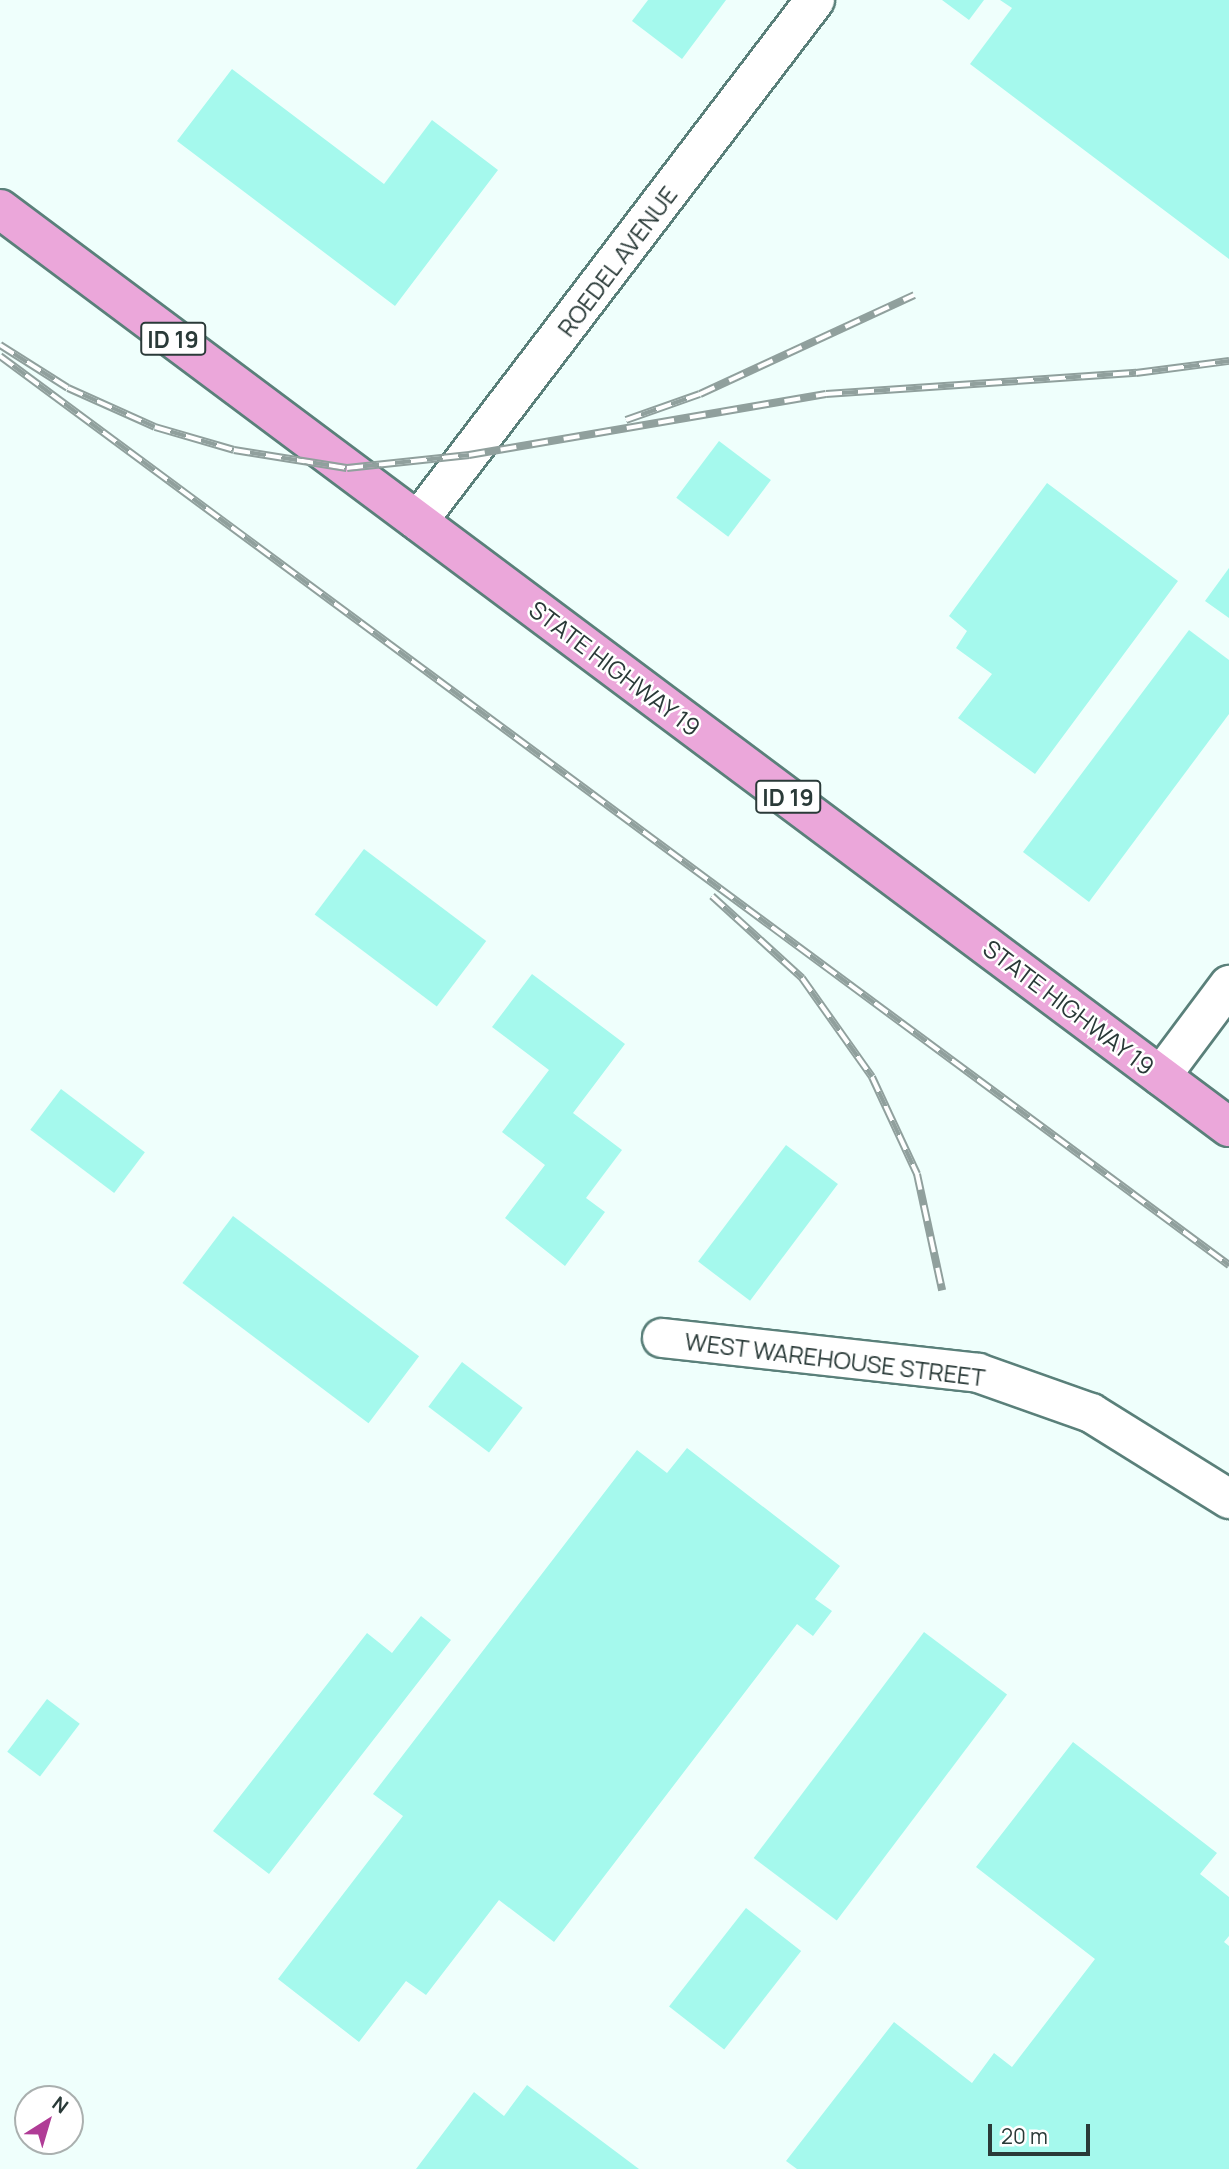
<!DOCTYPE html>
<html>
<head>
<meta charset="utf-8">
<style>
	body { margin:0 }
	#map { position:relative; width:1229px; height:2169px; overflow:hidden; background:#effffc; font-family:Manrope,sans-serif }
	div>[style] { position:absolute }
	.building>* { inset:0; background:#a5f9ed; transform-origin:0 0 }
	.roads { filter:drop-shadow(2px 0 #5a807a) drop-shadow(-2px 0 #5a807a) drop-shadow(0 2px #5a807a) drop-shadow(0 -2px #5a807a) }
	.minor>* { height:38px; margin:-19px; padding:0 19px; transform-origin:19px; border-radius:19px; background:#fff }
	.major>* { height:38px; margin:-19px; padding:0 19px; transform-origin:19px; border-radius:19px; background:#eba7da }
	.rail>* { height:8px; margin-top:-4px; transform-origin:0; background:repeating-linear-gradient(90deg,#fff 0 16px,#90a09d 0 32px); box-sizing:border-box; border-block:2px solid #90a09d }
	span { translate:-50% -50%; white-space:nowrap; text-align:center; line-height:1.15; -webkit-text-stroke:5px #fff; paint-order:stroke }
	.shield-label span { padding:2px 5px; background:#fff; border:2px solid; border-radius:5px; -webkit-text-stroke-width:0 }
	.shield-label { font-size:23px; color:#2a3a38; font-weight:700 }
	.street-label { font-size:24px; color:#2a3a38 }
	.north { position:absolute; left:14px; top:2085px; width:70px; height:70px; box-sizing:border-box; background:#fff; border:2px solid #aab0af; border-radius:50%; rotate:37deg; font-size:19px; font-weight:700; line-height:28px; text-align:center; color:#2a3a38 }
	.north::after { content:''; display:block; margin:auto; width:24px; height:32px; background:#b03c96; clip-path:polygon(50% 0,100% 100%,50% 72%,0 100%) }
	.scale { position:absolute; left:988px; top:2124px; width:102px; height:32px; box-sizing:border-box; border:4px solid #2a3a38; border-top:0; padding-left:9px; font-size:21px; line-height:24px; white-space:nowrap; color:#2a3a38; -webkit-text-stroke:5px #fff; paint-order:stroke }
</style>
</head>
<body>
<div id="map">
	<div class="building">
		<i style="clip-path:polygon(648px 0,726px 0,682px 59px,632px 21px)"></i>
		<i style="clip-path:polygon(942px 0,984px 0,969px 20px)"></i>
		<i style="clip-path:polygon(1000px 0,1229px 0,1229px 259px,970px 64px,1012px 8px)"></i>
		<i style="clip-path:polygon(232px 69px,384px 184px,432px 120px,498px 170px,395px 306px,177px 141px)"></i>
		<i style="left:719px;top:441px;width:65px;height:71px;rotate:37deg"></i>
		<i style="clip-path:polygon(1047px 483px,1178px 581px,1035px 774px,958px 718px,992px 674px,956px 648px,967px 631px,949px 616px)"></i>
		<i style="clip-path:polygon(1229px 568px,1229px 618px,1205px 601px)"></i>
		<i style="clip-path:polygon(1189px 630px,1229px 660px,1229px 714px,1089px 902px,1023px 852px)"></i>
		<i style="left:364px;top:849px;width:153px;height:82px;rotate:37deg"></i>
		<i style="clip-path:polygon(532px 974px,625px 1044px,573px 1113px,622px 1150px,586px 1198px,605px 1212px,565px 1266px,505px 1218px,545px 1165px,502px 1132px,549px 1070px,492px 1027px)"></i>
		<i style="left:61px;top:1089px;width:105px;height:51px;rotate:37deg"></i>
		<i style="left:786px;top:1145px;width:65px;height:146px;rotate:37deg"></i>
		<i style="left:233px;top:1216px;width:233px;height:84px;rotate:37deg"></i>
		<i style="left:462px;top:1362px;width:76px;height:56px;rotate:37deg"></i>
		<i style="clip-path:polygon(687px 1448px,840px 1566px,815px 1599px,832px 1611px,813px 1636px,797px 1624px,554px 1942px,499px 1900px,426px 1995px,406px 1981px,359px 2042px,278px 1979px,403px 1816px,373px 1794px,637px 1450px,667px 1473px)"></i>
		<i style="clip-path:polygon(421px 1616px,451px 1640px,269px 1874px,213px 1831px,367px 1633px,392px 1653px)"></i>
		<i style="left:924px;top:1632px;width:104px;height:283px;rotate:37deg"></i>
		<i style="left:47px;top:1699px;width:41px;height:66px;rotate:37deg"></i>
		<i style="clip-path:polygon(1073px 1742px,1217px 1853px,1200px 1874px,1229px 1897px,1229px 1936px,1224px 1942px,1229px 1946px,1229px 2169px,797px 2169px,786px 2161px,894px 2022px,972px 2083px,994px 2053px,1012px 2067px,1095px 1959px,976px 1867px)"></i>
		<i style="left:746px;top:1908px;width:70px;height:125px;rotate:38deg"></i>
		<i style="clip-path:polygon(527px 2085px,639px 2169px,416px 2169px,474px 2092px,504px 2116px)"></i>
	</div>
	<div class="roads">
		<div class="minor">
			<i style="left:418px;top:521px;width:655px;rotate:-52.69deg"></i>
			<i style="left:1161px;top:1076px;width:114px;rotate:-53.2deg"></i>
			<i style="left:662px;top:1338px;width:318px;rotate:6.3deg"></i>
			<i style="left:978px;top:1373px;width:120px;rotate:19.5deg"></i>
			<i style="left:1091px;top:1413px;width:163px;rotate:31.9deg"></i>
		</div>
		<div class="major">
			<i style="left:0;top:209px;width:1534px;rotate:36.76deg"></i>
		</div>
	</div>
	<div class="rail">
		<i style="left:0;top:345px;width:80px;rotate:32.3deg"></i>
		<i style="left:68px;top:388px;width:95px;rotate:24.1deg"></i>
		<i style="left:155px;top:427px;width:82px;rotate:16.2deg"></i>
		<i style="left:234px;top:450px;width:114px;rotate:9.1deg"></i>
		<i style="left:347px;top:468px;width:123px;rotate:-6.1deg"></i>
		<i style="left:469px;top:455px;width:362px;rotate:-9.7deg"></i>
		<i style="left:826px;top:394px;width:311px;rotate:-3.9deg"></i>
		<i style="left:1136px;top:373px;width:94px;rotate:-7.4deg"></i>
		<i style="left:0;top:356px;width:1529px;rotate:36.49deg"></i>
		<i style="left:626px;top:420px;width:78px;rotate:-19.4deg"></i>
		<i style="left:700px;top:394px;width:236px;rotate:-24.8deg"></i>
		<i style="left:712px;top:896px;width:122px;rotate:42.3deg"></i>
		<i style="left:802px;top:978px;width:121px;rotate:54.7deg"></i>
		<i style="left:872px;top:1077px;width:107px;rotate:65.1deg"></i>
		<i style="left:917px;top:1174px;width:119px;rotate:77.8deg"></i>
	</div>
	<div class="shield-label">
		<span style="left:173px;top:339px">ID 19</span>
		<span style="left:788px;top:797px">ID 19</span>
	</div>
	<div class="street-label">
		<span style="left:617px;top:261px;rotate:-53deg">ROEDEL AVENUE</span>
		<span style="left:615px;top:668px;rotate:37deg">STATE HIGHWAY 19</span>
		<span style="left:1069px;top:1007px;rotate:37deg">STATE HIGHWAY 19</span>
		<span style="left:835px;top:1359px;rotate:7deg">WEST WAREHOUSE STREET</span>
	</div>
	<div class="north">N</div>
	<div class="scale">20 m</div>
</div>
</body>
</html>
